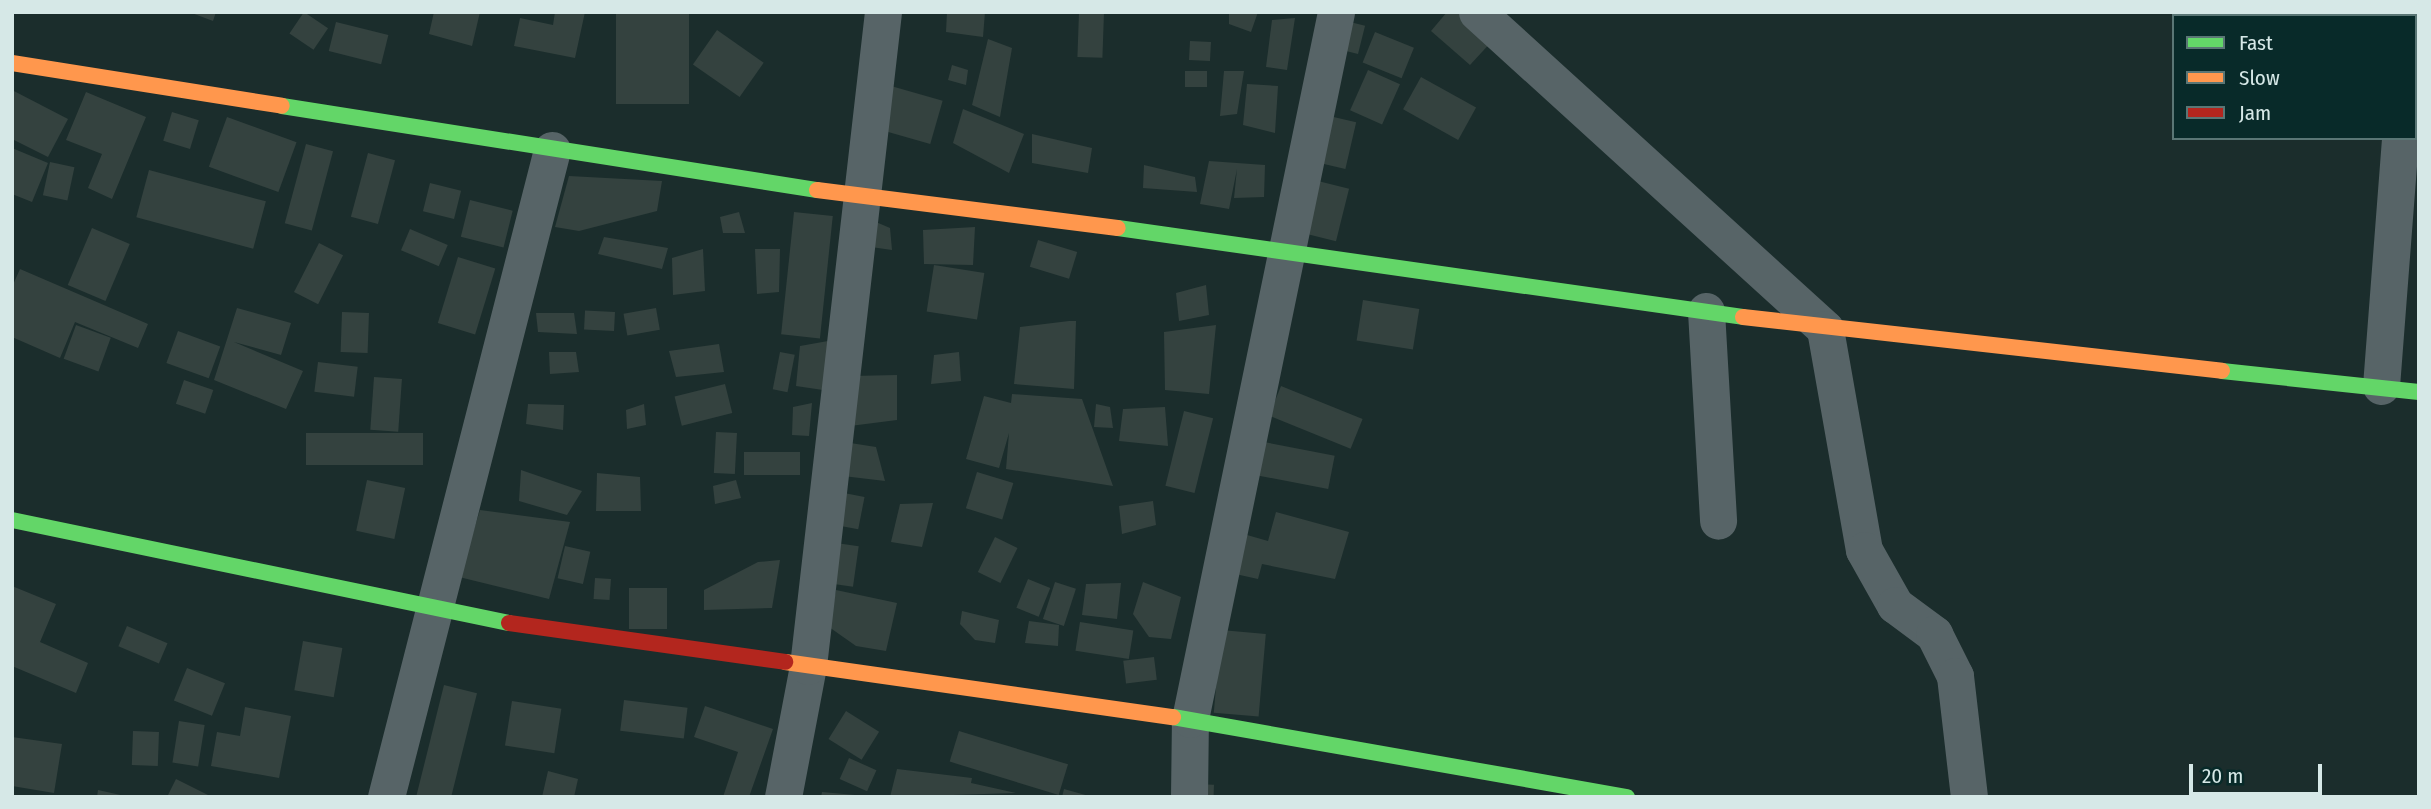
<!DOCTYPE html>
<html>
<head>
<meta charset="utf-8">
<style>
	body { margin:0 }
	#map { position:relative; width:2431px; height:809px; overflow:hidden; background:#1b2d2c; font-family:"Fira Sans Condensed",sans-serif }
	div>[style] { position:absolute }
	.building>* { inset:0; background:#34423f; transform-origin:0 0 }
	.street>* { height:37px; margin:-18.5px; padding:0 18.5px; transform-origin:18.5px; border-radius:18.5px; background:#576467 }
	.fast>* { height:16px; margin:-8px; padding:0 8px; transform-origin:8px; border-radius:8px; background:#63d668 }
	.slow>* { height:16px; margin:-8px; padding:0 8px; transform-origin:8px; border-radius:8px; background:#ff974d }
	.jam>* { height:16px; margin:-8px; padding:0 8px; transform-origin:8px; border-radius:8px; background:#b3261e }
	span { translate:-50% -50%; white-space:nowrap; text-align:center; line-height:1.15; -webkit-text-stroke:6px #082a29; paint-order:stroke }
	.frame { position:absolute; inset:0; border:14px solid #d6e8e7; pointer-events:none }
	.legend { position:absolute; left:2172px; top:14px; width:245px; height:126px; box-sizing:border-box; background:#082a29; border:2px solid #5a7675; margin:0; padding:9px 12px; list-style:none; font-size:21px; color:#d6e8e7 }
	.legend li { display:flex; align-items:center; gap:14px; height:35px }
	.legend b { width:35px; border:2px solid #5a7675 }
	.scale { position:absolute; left:2189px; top:764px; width:133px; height:32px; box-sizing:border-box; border:4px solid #d6e8e7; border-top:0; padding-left:9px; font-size:21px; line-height:24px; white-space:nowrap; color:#d6e8e7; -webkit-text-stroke:5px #082a29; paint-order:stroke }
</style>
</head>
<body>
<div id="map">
	<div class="building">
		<i style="clip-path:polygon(189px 12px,216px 12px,213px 21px)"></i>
		<i style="left:304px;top:12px;width:29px;height:26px;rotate:34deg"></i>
		<i style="clip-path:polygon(434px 12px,480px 12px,472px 46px,429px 34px)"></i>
		<i style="clip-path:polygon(555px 12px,585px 12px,575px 58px,514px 46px,520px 18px,553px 25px)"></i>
		<i style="left:616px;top:12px;width:73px;height:92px"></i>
		<i style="clip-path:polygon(947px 12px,985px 12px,983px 37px,946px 32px)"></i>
		<i style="left:1079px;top:12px;width:25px;height:45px;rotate:2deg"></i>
		<i style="clip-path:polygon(1229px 12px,1258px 12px,1251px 32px,1229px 24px)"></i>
		<i style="clip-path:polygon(1447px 12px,1464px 12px,1494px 39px,1470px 65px,1431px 31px)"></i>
		<i style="clip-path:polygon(1295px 18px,1287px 70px,1266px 67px,1272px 20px)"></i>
		<i style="left:1334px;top:18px;width:32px;height:29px;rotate:14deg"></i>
		<i style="left:336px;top:22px;width:54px;height:30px;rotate:14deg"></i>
		<i style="left:717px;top:30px;width:57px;height:42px;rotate:35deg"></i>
		<i style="left:1375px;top:32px;width:42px;height:33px;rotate:22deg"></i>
		<i style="clip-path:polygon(988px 39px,1012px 48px,1000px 117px,972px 105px)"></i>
		<i style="left:1190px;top:41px;width:21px;height:19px;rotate:3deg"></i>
		<i style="clip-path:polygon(952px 65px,968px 70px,966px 85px,948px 80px)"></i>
		<i style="left:1368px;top:70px;width:35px;height:44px;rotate:24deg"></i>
		<i style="left:1185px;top:71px;width:22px;height:16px"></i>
		<i style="clip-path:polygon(1224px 71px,1244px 71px,1237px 114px,1220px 116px)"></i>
		<i style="left:1421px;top:77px;width:63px;height:37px;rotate:29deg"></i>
		<i style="left:884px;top:84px;width:61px;height:45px;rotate:16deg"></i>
		<i style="clip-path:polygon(1247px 84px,1278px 86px,1275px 133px,1243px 125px)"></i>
		<i style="clip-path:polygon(12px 90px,68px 119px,48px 157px,12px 139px)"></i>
		<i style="clip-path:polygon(86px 92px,146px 117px,112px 199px,88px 188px,102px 154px,66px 140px)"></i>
		<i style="clip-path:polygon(963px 109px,1024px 134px,1009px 173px,953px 143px)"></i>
		<i style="left:172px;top:112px;width:28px;height:30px;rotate:17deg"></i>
		<i style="left:1325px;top:115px;width:32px;height:48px;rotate:13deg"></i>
		<i style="left:227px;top:117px;width:74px;height:53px;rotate:20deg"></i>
		<i style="clip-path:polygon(1032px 134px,1092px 148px,1088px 173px,1032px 163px)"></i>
		<i style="left:306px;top:144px;width:28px;height:82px;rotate:15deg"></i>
		<i style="clip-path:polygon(12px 148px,48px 163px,32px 202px,12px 194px)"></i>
		<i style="left:368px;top:153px;width:28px;height:66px;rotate:15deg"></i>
		<i style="clip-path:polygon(1209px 161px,1265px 165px,1264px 197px,1234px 198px,1237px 169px,1229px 209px,1200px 204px)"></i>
		<i style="left:50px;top:162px;width:25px;height:34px;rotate:12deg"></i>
		<i style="clip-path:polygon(1144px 165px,1195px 177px,1197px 192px,1143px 188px)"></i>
		<i style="left:149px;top:170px;width:121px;height:49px;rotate:15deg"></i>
		<i style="clip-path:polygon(569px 176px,662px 181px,657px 211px,579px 231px,555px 227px)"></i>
		<i style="left:1318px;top:181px;width:32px;height:54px;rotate:14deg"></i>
		<i style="left:430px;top:183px;width:32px;height:29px;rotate:14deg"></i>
		<i style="left:470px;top:200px;width:44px;height:38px;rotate:14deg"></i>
		<i style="clip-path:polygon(739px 212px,745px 233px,723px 233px,720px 217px)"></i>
		<i style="left:794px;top:212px;width:39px;height:123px;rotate:6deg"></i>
		<i style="clip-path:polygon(869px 219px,890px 228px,892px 250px,864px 246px)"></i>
		<i style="clip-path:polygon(975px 227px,973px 265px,924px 264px,923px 230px)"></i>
		<i style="left:92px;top:228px;width:41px;height:62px;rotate:23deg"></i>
		<i style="left:410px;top:229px;width:41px;height:23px;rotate:23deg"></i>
		<i style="clip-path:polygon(604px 237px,668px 248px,662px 269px,598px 254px)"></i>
		<i style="left:1038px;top:240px;width:41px;height:28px;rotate:17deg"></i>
		<i style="left:319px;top:243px;width:27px;height:55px;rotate:27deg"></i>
		<i style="clip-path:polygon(703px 249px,705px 291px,673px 295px,672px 258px)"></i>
		<i style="clip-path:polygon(755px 249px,780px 249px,779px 292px,757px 294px)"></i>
		<i style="left:458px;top:257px;width:39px;height:69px;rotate:17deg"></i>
		<i style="left:934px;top:265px;width:51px;height:47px;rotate:9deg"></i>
		<i style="clip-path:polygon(20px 269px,148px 324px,138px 348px,75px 322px,60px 358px,12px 337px,12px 287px)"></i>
		<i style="clip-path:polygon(1206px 285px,1209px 315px,1179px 321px,1176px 293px)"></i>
		<i style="left:1363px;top:300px;width:57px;height:41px;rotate:9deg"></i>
		<i style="clip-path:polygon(237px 308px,291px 323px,281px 355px,234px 342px,303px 371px,286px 409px,214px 380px)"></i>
		<i style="left:656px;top:308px;width:22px;height:33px;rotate:80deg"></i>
		<i style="left:342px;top:312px;width:27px;height:40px;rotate:2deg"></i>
		<i style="left:615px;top:312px;width:19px;height:30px;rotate:93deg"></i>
		<i style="clip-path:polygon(536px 313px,574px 313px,577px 334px,538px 332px)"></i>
		<i style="clip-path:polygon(1069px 321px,1076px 321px,1074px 389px,1014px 384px,1020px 327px)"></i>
		<i style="left:76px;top:325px;width:37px;height:36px;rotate:20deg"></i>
		<i style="clip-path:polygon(1216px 325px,1209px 394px,1165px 390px,1164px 332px)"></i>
		<i style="left:178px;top:331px;width:45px;height:34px;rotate:20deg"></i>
		<i style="clip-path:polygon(828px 341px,823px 390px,796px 386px,800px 346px)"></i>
		<i style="clip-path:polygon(719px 344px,724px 372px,676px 377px,669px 351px)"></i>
		<i style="clip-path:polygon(549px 352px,576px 352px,579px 372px,550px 374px)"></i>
		<i style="left:780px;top:352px;width:15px;height:38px;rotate:11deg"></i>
		<i style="clip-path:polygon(959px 352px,961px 381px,931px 384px,934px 355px)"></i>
		<i style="left:318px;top:362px;width:40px;height:30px;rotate:7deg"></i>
		<i style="clip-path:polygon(897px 375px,897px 420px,850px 426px,852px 376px)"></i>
		<i style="left:374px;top:377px;width:28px;height:53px;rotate:4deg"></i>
		<i style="left:184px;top:380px;width:31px;height:25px;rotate:19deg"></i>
		<i style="left:725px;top:384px;width:30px;height:52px;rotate:76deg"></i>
		<i style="left:1281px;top:386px;width:88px;height:32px;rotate:22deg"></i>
		<i style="clip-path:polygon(1012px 394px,1082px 399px,1113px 486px,1006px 469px,1009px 433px,999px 468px,966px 459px,984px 396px,1011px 403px)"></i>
		<i style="clip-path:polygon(812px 403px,809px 436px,792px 435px,793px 407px)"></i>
		<i style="clip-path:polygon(528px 404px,564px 405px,563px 430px,526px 424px)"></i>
		<i style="clip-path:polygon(644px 404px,646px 425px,627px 429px,626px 410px)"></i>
		<i style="clip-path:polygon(1096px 404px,1110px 407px,1113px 428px,1094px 427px)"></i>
		<i style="clip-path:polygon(1165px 407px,1168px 446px,1119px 441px,1123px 409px)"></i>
		<i style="left:1184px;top:411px;width:30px;height:77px;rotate:14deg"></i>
		<i style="left:716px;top:432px;width:21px;height:41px;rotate:3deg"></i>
		<i style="left:306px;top:433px;width:117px;height:32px"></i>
		<i style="clip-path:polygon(844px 442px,876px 447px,885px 481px,843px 476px)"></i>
		<i style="left:1264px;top:442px;width:72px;height:34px;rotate:11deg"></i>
		<i style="left:800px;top:452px;width:23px;height:56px;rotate:90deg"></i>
		<i style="clip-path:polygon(521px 470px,582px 491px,567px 515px,519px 501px)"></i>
		<i style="left:977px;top:472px;width:38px;height:38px;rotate:17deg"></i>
		<i style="clip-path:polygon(597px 473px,640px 477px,641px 511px,596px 511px)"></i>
		<i style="left:367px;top:480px;width:39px;height:52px;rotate:12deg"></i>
		<i style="clip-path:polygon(736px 480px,741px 498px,715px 504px,713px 486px)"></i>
		<i style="left:839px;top:492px;width:26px;height:33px;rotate:11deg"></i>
		<i style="clip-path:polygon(1153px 501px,1156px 525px,1122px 534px,1119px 506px)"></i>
		<i style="clip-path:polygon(933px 503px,922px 547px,891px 542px,900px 504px)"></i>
		<i style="clip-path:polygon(480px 510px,570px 522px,549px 599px,459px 577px)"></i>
		<i style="clip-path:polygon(1276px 512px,1349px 532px,1335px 579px,1262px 564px,1258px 579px,1222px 571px,1233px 531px,1268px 541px)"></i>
		<i style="left:995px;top:537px;width:25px;height:39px;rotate:26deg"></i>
		<i style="left:829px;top:542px;width:30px;height:41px;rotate:8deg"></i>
		<i style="left:565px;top:546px;width:26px;height:33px;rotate:13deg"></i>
		<i style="clip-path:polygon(780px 560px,772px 608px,704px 610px,704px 590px,758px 562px)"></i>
		<i style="left:595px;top:578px;width:16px;height:21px;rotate:4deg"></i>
		<i style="left:1028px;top:579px;width:24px;height:31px;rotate:22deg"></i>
		<i style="left:1055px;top:582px;width:22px;height:39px;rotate:18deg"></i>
		<i style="clip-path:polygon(1143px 582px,1181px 597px,1171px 639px,1149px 637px,1133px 614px)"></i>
		<i style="clip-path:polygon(1121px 583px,1117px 619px,1082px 615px,1086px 584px)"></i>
		<i style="clip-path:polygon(12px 586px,56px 604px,40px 642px,88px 663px,76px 693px,12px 666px)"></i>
		<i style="left:629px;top:588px;width:38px;height:41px"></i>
		<i style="clip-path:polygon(836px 590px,897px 603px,886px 651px,856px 646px,829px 627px)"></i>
		<i style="clip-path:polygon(962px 611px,999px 620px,995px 643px,975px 640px,960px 624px)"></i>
		<i style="clip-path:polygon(1029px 621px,1059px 625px,1058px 646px,1025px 643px)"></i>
		<i style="left:1080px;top:622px;width:54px;height:29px;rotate:9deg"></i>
		<i style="left:127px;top:626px;width:44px;height:22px;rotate:23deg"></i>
		<i style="left:1221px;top:630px;width:45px;height:83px;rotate:5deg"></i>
		<i style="left:303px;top:641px;width:40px;height:50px;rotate:10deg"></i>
		<i style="left:1154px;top:657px;width:23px;height:31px;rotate:83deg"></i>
		<i style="left:187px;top:668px;width:41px;height:35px;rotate:22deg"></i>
		<i style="left:444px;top:685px;width:34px;height:116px;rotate:14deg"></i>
		<i style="left:624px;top:700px;width:64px;height:31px;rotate:7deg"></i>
		<i style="left:512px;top:701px;width:50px;height:45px;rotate:9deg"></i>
		<i style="clip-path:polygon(705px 706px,773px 729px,749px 797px,723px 797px,738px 752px,694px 737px)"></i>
		<i style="clip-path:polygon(245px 707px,291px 716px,279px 778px,211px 766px,217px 732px,240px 736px)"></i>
		<i style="left:846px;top:711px;width:39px;height:33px;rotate:32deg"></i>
		<i style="left:179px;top:721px;width:26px;height:42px;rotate:9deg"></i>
		<i style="left:133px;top:731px;width:26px;height:34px;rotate:2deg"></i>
		<i style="left:959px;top:731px;width:114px;height:32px;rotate:17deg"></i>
		<i style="clip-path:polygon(12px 737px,62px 744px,54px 793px,12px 786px)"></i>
		<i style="left:849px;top:758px;width:30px;height:23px;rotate:24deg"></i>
		<i style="clip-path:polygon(897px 769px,972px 778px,971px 783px,1016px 793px,890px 797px)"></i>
		<i style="clip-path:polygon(548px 771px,578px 779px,574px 797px,542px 797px)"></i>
		<i style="clip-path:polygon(176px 779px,212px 797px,167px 797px)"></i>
		<i style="left:1191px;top:784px;width:23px;height:13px;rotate:2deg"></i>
		<i style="clip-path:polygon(1064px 789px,1089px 796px,1089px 797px,1062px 797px)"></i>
		<i style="clip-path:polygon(98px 790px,125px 796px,125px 797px,97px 797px)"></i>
		<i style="clip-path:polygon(822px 792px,855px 795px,855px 797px,821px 797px)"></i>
	</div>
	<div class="street">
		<i style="left:1477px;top:12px;width:471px;rotate:42.3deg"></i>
		<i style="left:1825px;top:329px;width:224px;rotate:80deg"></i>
		<i style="left:1864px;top:550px;width:63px;rotate:60.6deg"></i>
		<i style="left:1895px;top:605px;width:49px;rotate:36.6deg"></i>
		<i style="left:1934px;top:634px;width:47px;rotate:63.4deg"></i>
		<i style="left:1955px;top:676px;width:122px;rotate:83.4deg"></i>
		<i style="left:2415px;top:73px;width:8px;rotate:-60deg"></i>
		<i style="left:1706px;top:311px;width:210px;rotate:86.7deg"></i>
		<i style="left:2381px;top:386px;width:249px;rotate:-85.6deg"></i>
		<i style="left:386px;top:797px;width:668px;rotate:-75.61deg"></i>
		<i style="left:783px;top:797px;width:133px;rotate:-79.2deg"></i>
		<i style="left:808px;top:666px;width:658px;rotate:-83.46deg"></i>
		<i style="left:1189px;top:797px;width:78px;rotate:-89.3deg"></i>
		<i style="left:1190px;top:719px;width:722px;rotate:-78.33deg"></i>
	</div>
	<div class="fast">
		<i style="left:282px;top:106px;width:542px;rotate:8.92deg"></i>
		<i style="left:1118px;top:228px;width:631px;rotate:8.1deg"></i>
		<i style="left:2222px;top:371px;width:198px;rotate:6.1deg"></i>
		<i style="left:12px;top:520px;width:508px;rotate:11.71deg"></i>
		<i style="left:1173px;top:717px;width:461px;rotate:10deg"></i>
	</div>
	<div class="slow">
		<i style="left:12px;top:63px;width:273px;rotate:9deg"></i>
		<i style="left:817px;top:190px;width:303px;rotate:7.2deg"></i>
		<i style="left:1743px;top:317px;width:482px;rotate:6.4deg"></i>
		<i style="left:785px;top:662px;width:392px;rotate:8.1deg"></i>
	</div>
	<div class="jam">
		<i style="left:509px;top:623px;width:279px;rotate:8deg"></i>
	</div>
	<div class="frame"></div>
	<ul class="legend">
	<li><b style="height:9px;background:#63d668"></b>Fast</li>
	<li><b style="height:9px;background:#ff974d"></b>Slow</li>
	<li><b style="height:9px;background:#b3261e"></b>Jam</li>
	</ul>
	<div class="scale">20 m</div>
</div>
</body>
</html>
